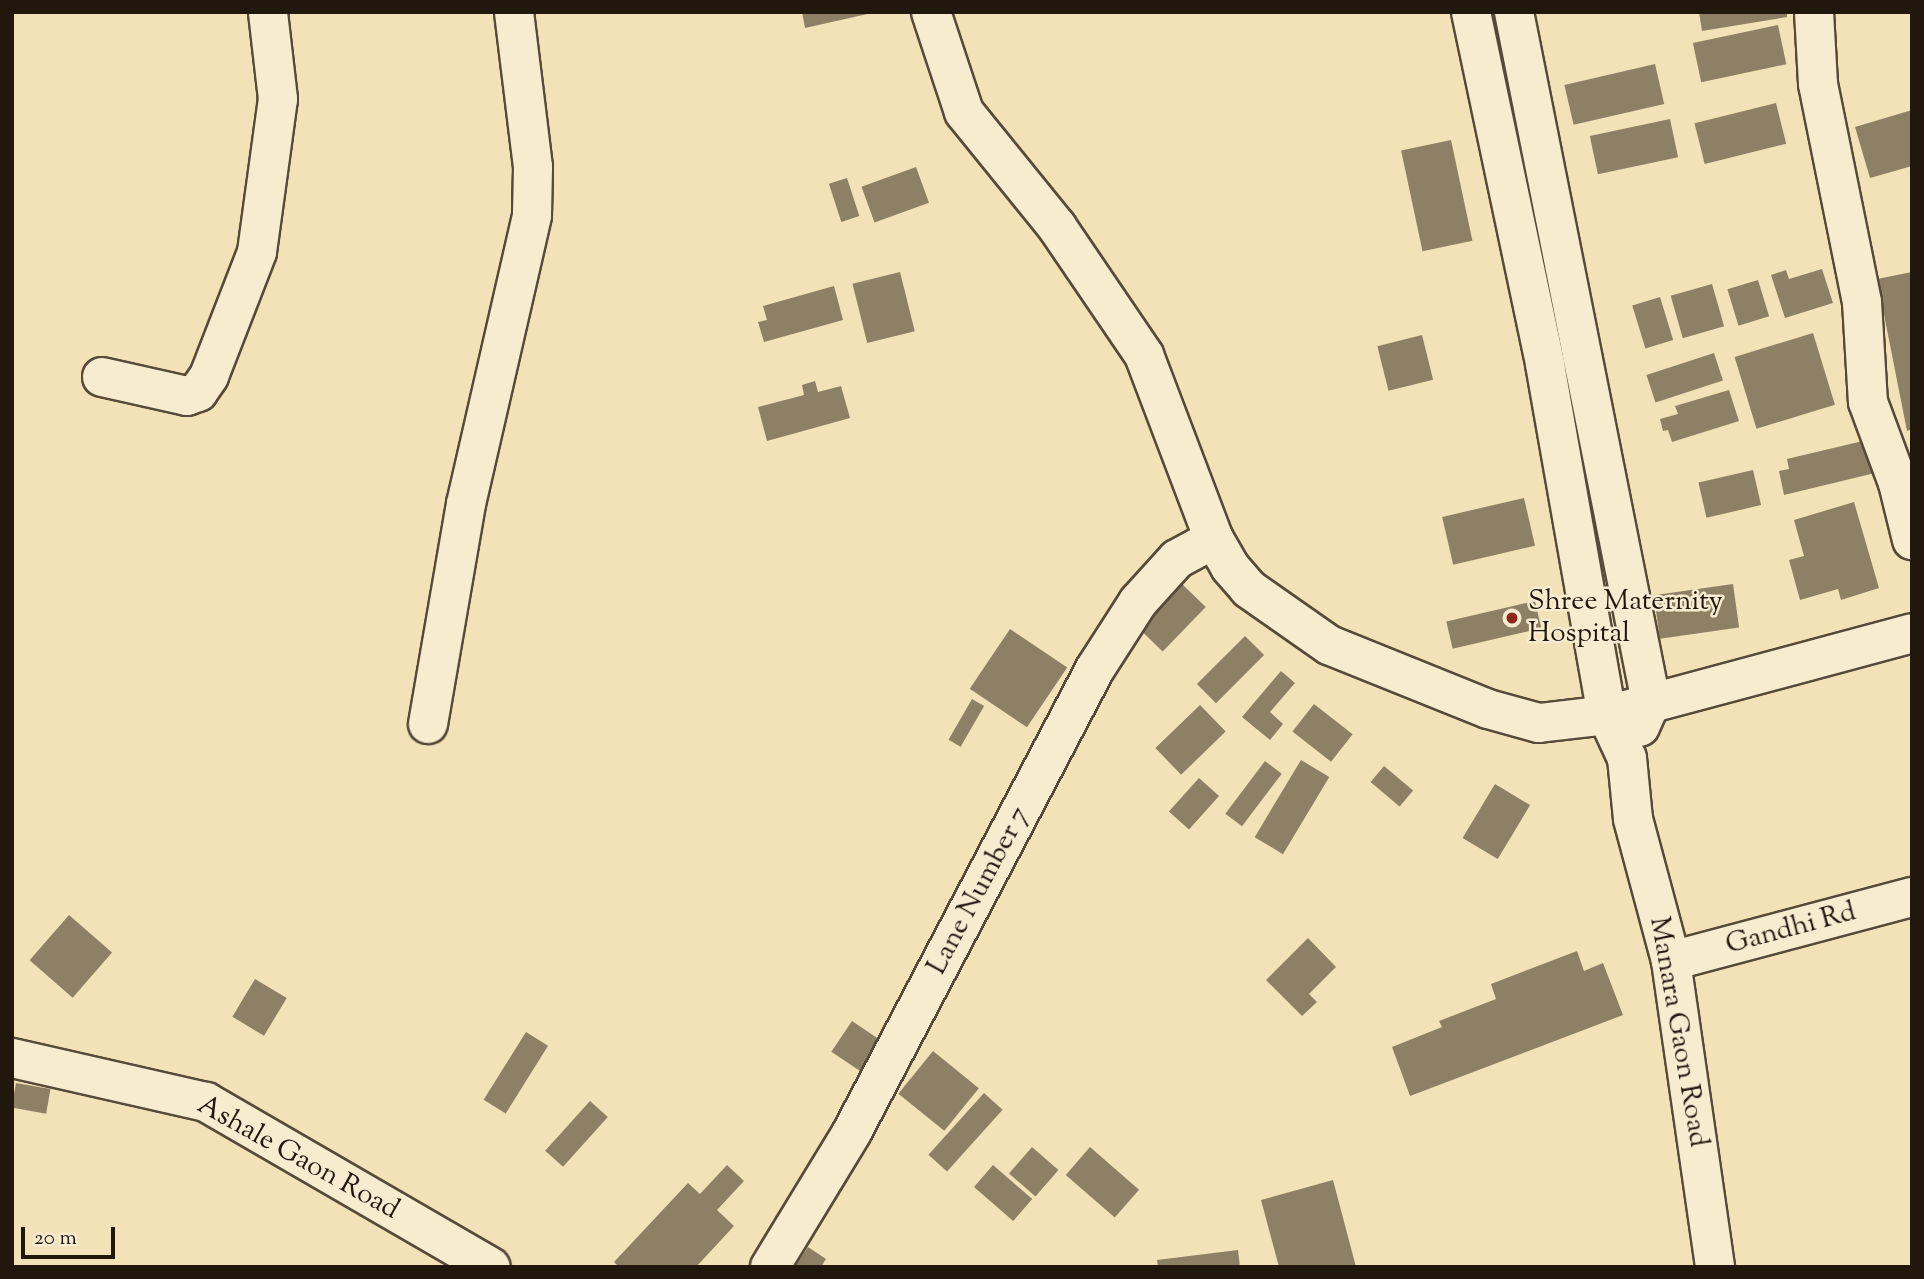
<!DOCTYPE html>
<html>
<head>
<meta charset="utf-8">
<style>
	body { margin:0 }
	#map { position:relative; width:1924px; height:1279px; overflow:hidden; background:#f3e1b7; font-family:"Sorts Mill Goudy",serif }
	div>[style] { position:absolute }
	.building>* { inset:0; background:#8e8065; transform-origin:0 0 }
	.roads { filter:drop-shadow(2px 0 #564a38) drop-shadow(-2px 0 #564a38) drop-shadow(0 2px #564a38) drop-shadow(0 -2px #564a38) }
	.minor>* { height:38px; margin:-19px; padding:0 19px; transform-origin:19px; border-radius:19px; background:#f7ecd0 }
	.dots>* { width:19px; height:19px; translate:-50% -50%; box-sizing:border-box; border:4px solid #f7ecd0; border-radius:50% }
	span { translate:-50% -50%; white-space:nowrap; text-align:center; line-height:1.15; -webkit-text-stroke:5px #f7ecd0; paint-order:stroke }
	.poi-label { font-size:28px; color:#21170d }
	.left { translate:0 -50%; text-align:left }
	.street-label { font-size:28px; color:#21170d }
	.frame { position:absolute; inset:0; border:14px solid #21170d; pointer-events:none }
	.scale { position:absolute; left:21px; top:1227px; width:94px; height:32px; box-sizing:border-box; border:4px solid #21170d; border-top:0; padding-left:9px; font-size:21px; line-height:24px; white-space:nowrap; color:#21170d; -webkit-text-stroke:5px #f7ecd0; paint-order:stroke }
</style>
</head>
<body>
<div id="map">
	<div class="building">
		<i style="clip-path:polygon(802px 12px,872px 12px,872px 13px,805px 28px)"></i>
		<i style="clip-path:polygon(1699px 12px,1787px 12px,1787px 17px,1702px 31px)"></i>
		<i style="left:1778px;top:25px;width:40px;height:87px;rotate:78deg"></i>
		<i style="left:1655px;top:64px;width:41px;height:93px;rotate:77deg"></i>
		<i style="left:1776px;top:103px;width:42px;height:84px;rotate:76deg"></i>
		<i style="clip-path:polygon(1912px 110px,1912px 166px,1870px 178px,1855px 127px)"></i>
		<i style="left:1670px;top:119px;width:39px;height:82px;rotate:78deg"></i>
		<i style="left:1451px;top:140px;width:103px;height:51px;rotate:78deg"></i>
		<i style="left:916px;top:167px;width:38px;height:58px;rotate:70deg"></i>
		<i style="left:847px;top:178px;width:40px;height:19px;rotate:72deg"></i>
		<i style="clip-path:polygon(1822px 269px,1833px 303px,1785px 318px,1771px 275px,1786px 270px,1789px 279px)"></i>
		<i style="left:900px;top:272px;width:61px;height:49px;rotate:76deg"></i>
		<i style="clip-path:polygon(1912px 272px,1912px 429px,1907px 431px,1877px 279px)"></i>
		<i style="left:1758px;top:280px;width:38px;height:32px;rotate:73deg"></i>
		<i style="left:1712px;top:284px;width:44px;height:43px;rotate:74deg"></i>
		<i style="clip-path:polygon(834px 286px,843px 320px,764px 342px,758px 322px,767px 320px,763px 306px)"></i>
		<i style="left:1660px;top:297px;width:45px;height:29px;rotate:73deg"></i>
		<i style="left:1813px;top:333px;width:75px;height:82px;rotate:73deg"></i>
		<i style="left:1422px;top:335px;width:46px;height:46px;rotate:76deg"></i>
		<i style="left:1714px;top:353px;width:29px;height:71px;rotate:72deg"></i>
		<i style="clip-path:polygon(815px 381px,818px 392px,841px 386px,850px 418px,767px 441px,758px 407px,804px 395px,802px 385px)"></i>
		<i style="clip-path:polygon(1729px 390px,1739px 421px,1672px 442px,1668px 430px,1663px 431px,1660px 419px,1678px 414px,1675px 406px)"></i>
		<i style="clip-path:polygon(1867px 440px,1875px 473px,1784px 495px,1779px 471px,1789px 469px,1787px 459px)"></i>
		<i style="left:1753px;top:470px;width:36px;height:56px;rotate:77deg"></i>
		<i style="left:1524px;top:498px;width:49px;height:84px;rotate:77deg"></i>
		<i style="clip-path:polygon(1854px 502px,1879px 588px,1841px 600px,1838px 589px,1800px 600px,1789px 560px,1804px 556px,1794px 520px)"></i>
		<i style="left:1182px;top:584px;width:33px;height:62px;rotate:44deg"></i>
		<i style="left:1733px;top:584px;width:44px;height:80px;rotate:82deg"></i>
		<i style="left:1535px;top:601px;width:28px;height:91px;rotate:77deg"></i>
		<i style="left:1010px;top:629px;width:69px;height:72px;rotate:34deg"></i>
		<i style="left:1245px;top:636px;width:27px;height:68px;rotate:45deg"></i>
		<i style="clip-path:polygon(1281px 671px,1295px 683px,1270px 712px,1283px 724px,1270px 740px,1242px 717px)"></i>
		<i style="left:972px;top:699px;width:14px;height:47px;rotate:30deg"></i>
		<i style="left:1314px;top:704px;width:49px;height:35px;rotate:38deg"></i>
		<i style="left:1200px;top:705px;width:37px;height:62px;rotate:46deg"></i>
		<i style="left:1301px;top:760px;width:33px;height:90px;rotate:31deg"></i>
		<i style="left:1265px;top:761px;width:21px;height:66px;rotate:37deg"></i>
		<i style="left:1384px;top:766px;width:38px;height:21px;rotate:40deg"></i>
		<i style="left:1199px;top:778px;width:27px;height:45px;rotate:42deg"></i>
		<i style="left:1495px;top:784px;width:41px;height:63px;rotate:31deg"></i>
		<i style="left:69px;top:915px;width:57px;height:60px;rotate:41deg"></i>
		<i style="clip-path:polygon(1308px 938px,1336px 967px,1309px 994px,1317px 1002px,1302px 1016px,1266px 980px)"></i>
		<i style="clip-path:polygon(1577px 951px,1584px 971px,1603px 963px,1623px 1015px,1410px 1096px,1392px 1047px,1442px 1027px,1439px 1021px,1496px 999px,1491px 984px)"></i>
		<i style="left:255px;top:979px;width:37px;height:44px;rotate:31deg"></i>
		<i style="left:852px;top:1021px;width:41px;height:37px;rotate:34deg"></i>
		<i style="left:526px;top:1032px;width:26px;height:80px;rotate:32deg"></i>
		<i style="left:933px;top:1051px;width:59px;height:55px;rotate:39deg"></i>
		<i style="left:16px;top:1083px;width:35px;height:25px;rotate:10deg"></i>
		<i style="left:984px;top:1093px;width:25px;height:83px;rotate:42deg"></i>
		<i style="left:590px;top:1101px;width:24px;height:67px;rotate:42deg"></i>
		<i style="left:1032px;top:1147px;width:35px;height:35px;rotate:41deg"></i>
		<i style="left:1090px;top:1147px;width:65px;height:37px;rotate:41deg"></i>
		<i style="clip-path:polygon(727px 1165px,744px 1181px,717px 1210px,734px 1226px,696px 1267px,619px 1267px,614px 1262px,688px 1183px,700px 1194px)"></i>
		<i style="left:993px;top:1165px;width:52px;height:29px;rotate:41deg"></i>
		<i style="clip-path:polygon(1333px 1180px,1356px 1267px,1279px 1267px,1261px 1200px)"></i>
		<i style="clip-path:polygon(808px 1247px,826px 1259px,821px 1267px,795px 1267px)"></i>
		<i style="clip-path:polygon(1238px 1250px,1240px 1267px,1158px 1267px,1157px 1260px)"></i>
	</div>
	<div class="roads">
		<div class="minor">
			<i style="left:931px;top:12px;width:105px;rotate:71.7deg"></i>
			<i style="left:964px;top:112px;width:148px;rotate:51deg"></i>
			<i style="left:1057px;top:227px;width:155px;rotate:55.8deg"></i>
			<i style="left:1144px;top:355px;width:197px;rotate:69.2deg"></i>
			<i style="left:1214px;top:539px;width:32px;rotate:60deg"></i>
			<i style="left:1230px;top:567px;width:29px;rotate:49deg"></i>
			<i style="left:1249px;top:589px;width:98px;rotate:35deg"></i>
			<i style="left:1329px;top:645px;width:171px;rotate:21.9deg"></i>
			<i style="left:1488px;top:709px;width:53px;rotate:15.4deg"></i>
			<i style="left:1539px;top:723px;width:68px;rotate:-6.7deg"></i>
			<i style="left:1607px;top:715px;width:316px;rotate:-15deg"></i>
			<i style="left:1471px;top:12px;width:360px;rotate:78.1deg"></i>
			<i style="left:1545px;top:364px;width:356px;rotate:80deg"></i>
			<i style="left:1607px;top:715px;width:47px;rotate:65.1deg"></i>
			<i style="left:1627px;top:758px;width:61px;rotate:84.4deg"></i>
			<i style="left:1633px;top:819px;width:147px;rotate:75deg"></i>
			<i style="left:1671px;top:961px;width:309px;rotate:81.8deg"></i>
			<i style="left:1514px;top:12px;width:703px;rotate:78.77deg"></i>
			<i style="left:1651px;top:702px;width:27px;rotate:114deg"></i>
			<i style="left:1814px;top:12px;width:72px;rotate:86.8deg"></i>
			<i style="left:1818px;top:84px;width:222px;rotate:78.6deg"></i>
			<i style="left:1862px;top:302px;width:100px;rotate:86.6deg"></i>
			<i style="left:1868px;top:402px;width:86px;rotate:69.7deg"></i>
			<i style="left:1898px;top:483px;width:59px;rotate:76.2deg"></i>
			<i style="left:102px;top:377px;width:87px;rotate:12.6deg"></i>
			<i style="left:187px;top:396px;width:12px;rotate:-20deg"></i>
			<i style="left:198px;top:392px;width:19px;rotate:-55deg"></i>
			<i style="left:209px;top:376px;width:133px;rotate:-68.8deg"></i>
			<i style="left:257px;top:252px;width:154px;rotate:-82.2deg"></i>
			<i style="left:278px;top:99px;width:88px;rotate:-96.6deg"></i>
			<i style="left:428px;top:724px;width:223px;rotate:-80.2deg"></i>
			<i style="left:466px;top:504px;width:296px;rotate:-77.1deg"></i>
			<i style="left:532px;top:215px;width:48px;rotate:-88.8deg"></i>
			<i style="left:533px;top:167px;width:156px;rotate:-97deg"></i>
			<i style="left:1671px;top:961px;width:249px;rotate:-14.9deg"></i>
			<i style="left:12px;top:1058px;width:199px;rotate:12.8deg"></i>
			<i style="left:206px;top:1102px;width:329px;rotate:30.1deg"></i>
			<i style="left:770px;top:1267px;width:158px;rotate:-58.7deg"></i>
			<i style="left:852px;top:1132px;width:523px;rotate:-62.31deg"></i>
			<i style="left:1095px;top:669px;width:80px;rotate:-57.3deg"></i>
			<i style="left:1138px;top:602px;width:58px;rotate:-47.8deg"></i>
			<i style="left:1177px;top:559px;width:42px;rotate:-28.4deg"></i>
		</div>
	</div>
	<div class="dots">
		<i style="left:1512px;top:618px;background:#8f2418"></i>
	</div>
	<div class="poi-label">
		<span class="left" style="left:1528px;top:618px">Shree Maternity<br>Hospital</span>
	</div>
	<div class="street-label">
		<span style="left:979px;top:891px;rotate:-62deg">Lane Number 7</span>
		<span style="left:1791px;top:929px;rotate:-15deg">Gandhi Rd</span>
		<span style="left:1678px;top:1032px;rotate:80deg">Manara Gaon Road</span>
		<span style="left:298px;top:1158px;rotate:29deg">Ashale Gaon Road</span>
	</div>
	<div class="frame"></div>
	<div class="scale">20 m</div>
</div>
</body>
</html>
